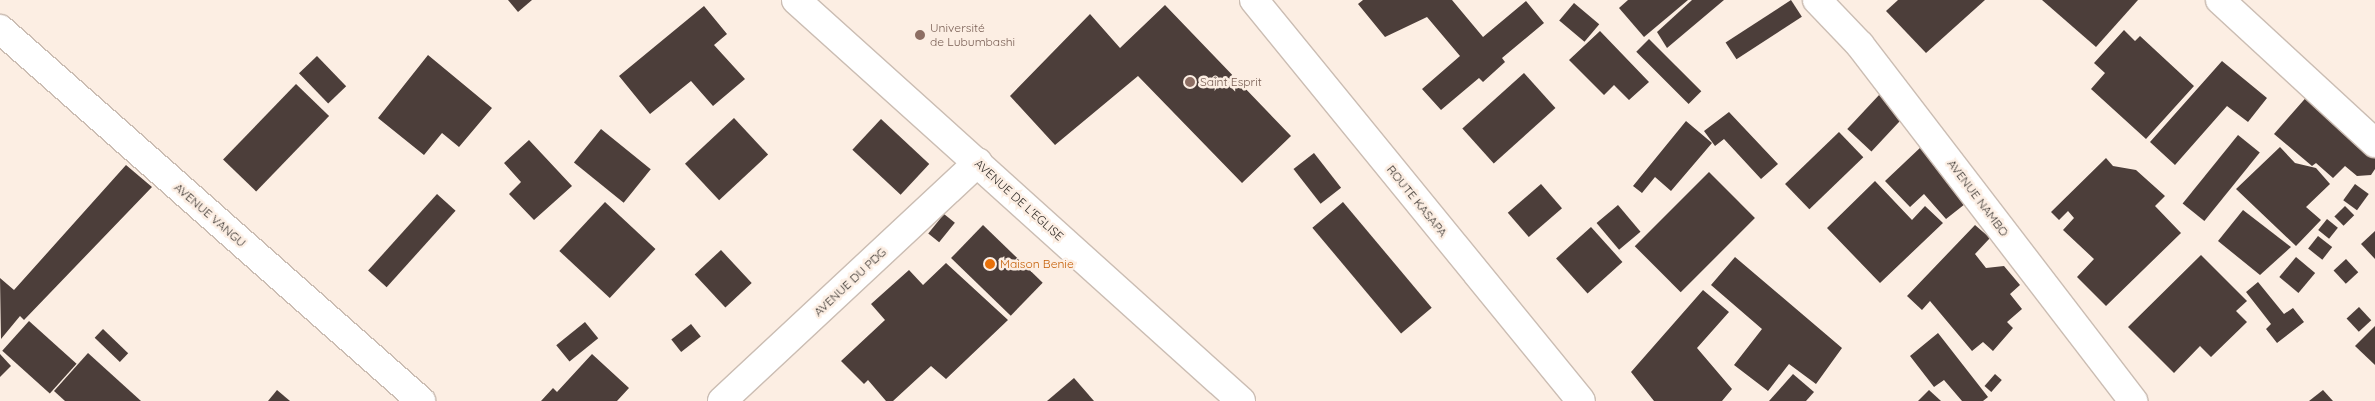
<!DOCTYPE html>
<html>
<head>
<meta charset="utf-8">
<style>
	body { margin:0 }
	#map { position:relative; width:2375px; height:401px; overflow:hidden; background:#fceee3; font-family:Quicksand,sans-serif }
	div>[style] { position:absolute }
	.building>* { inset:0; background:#4c3e3a; transform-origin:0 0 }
	.roads { filter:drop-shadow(1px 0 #cbbdb3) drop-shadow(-1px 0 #cbbdb3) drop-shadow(0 1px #cbbdb3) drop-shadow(0 -1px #cbbdb3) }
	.minor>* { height:28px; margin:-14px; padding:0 14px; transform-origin:14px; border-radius:14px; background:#fff }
	.secondary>* { height:28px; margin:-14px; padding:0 14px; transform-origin:14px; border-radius:14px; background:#fff }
	.dots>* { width:14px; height:14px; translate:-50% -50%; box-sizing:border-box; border:2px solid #fceee3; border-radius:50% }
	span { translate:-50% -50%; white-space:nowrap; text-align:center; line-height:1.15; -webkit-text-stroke:5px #fceee3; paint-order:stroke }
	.education-label { font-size:12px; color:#785e54 }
	.left { translate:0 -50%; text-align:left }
	.street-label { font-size:12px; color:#312c28 }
	.food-label { font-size:12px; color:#c56008 }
</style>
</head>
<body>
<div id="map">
	<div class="building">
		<i style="clip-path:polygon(508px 0,532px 0,518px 12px)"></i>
		<i style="clip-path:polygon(1363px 0,1452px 0,1483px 37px,1526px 1px,1544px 23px,1502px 58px,1505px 62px,1483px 82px,1479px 78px,1441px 110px,1422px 89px,1460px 56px,1427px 17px,1385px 37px,1358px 4px)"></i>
		<i style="clip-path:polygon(1628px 0,1688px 0,1644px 37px,1619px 8px)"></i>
		<i style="clip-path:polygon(1692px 0,1724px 0,1667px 48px,1657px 32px)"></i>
		<i style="left:1791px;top:0;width:20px;height:78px;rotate:57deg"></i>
		<i style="clip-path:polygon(1898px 0,1985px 0,1926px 53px,1886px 11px)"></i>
		<i style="clip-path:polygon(2042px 0,2138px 0,2096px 47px)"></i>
		<i style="left:1574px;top:3px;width:33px;height:23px;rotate:40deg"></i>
		<i style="clip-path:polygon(1165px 5px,1291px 136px,1242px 183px,1138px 76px,1055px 145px,1010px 96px,1090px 14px,1120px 48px)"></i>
		<i style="clip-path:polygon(704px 6px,727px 34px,714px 45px,745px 79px,713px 106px,691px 81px,650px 114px,619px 76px)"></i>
		<i style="clip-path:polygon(2124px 30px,2135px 41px,2140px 36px,2194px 86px,2146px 139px,2091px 89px,2105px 73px,2094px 63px)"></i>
		<i style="clip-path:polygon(1600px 31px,1649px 82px,1629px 100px,1614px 85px,1604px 95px,1569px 60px)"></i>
		<i style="left:1649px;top:39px;width:74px;height:18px;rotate:45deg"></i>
		<i style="clip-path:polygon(428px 55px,492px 108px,459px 147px,442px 133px,424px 155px,378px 118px)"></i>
		<i style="left:317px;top:56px;width:42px;height:25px;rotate:46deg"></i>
		<i style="clip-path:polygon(2222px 61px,2267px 98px,2248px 122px,2227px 106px,2175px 165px,2150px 142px)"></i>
		<i style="left:1524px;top:73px;width:47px;height:83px;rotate:48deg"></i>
		<i style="left:296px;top:84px;width:46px;height:105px;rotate:44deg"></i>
		<i style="clip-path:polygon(2310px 93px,2375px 147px,2375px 169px,2371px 175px,2357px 176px,2345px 166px,2333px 178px,2316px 163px,2312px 166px,2274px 134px)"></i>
		<i style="left:1880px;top:94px;width:33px;height:48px;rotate:43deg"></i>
		<i style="clip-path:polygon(1729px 112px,1778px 164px,1761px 179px,1724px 139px,1715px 146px,1704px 131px)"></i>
		<i style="left:734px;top:118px;width:50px;height:67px;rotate:47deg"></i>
		<i style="left:881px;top:119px;width:66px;height:42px;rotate:43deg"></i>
		<i style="clip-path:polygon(1686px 121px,1712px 143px,1671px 191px,1655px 177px,1642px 193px,1633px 186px)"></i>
		<i style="left:601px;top:129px;width:64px;height:43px;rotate:39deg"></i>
		<i style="left:1839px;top:132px;width:35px;height:75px;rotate:46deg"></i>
		<i style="left:2238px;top:135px;width:28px;height:88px;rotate:39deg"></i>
		<i style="clip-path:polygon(529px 140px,572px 186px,534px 220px,509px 194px,521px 182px,504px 163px)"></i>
		<i style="clip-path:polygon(1922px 146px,1965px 204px,1946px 219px,1924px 194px,1910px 207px,1885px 181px)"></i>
		<i style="clip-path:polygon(2280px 147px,2295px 163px,2316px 168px,2330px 184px,2306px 207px,2321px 220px,2296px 246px,2236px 189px)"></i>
		<i style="left:1314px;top:153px;width:44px;height:26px;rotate:52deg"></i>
		<i style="clip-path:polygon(2106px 158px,2113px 166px,2136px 170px,2165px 196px,2155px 206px,2181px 233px,2106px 306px,2077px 277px,2094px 259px,2063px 230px,2074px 218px,2068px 211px,2059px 220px,2051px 212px)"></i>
		<i style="clip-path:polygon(126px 165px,152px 187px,24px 320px,20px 316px,1px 339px,0 278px,14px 290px)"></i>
		<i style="left:1709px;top:172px;width:65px;height:105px;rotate:45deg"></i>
		<i style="clip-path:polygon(1875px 181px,1912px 220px,1925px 206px,1943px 223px,1880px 283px,1827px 228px)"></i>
		<i style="left:1541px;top:184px;width:32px;height:44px;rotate:49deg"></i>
		<i style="left:2355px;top:184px;width:17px;height:20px;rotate:36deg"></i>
		<i style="left:437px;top:194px;width:25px;height:103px;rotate:42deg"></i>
		<i style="left:605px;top:202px;width:69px;height:67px;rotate:43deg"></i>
		<i style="left:1343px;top:202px;width:138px;height:40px;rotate:50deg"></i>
		<i style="left:1618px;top:205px;width:35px;height:28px;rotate:50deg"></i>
		<i style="left:2345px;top:206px;width:13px;height:15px;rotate:45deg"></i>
		<i style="clip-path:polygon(2243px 210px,2291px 247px,2260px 275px,2218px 241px)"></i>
		<i style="left:944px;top:214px;width:14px;height:25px;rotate:39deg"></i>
		<i style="left:2327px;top:219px;width:14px;height:14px;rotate:39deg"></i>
		<i style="left:983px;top:225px;width:83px;height:46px;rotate:44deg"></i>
		<i style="clip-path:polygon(1975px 225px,1990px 238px,1975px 254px,1986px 268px,2004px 266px,2020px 285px,2010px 294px,2022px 309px,2007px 322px,2013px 328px,1993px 351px,1983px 342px,1972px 351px,1930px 301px,1922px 310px,1907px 296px)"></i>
		<i style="left:1591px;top:227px;width:47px;height:47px;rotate:48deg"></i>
		<i style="clip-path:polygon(2375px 231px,2375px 259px,2361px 244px)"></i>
		<i style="left:2318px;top:236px;width:18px;height:16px;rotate:38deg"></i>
		<i style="left:721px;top:250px;width:45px;height:36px;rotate:47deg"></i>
		<i style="clip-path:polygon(2201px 255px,2247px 301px,2236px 311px,2247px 322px,2211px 357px,2200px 346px,2174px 373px,2128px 327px)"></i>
		<i style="clip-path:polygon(1735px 257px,1842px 348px,1816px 384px,1789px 364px,1768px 391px,1734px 365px,1762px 329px,1711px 285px)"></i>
		<i style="left:2296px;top:257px;width:25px;height:26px;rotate:40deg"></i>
		<i style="left:2346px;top:259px;width:18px;height:17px;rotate:47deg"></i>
		<i style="clip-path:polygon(946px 263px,1008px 320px,946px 379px,931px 366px,893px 401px,886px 401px,868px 380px,864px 384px,841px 361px,885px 320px,871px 304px,909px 270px,923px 285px)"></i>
		<i style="clip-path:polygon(2258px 282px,2284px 314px,2293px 308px,2304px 322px,2277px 343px,2266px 329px,2271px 324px,2246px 292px)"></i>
		<i style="clip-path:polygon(1703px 290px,1729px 312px,1697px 348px,1732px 389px,1722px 401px,1654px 401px,1631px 372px)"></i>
		<i style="left:2359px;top:307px;width:18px;height:17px;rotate:47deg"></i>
		<i style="left:29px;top:321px;width:64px;height:40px;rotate:42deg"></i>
		<i style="left:585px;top:322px;width:21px;height:37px;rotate:51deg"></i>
		<i style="left:691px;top:324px;width:16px;height:25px;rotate:52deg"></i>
		<i style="clip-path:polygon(2375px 326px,2375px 365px,2355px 346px)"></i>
		<i style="left:103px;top:329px;width:35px;height:12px;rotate:44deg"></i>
		<i style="clip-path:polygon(1938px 333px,1988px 397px,1983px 401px,1962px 401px,1944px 380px,1934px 387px,1910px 356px)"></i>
		<i style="clip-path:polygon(88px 353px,141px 401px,65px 401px,54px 391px)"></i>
		<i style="clip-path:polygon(0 354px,11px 366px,0 377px)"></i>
		<i style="clip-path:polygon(592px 354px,629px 388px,617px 401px,541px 401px,553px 388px,557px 392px)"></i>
		<i style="clip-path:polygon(1793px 374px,1814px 392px,1806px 401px,1769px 401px)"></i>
		<i style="left:1995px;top:374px;width:9px;height:16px;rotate:41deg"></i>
		<i style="clip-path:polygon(1074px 378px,1094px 401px,1047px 401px)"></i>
		<i style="clip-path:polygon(277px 390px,290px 401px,268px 401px)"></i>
		<i style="clip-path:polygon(1929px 390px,1941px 401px,1918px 401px)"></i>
		<i style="clip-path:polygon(2323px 390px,2333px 401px,2309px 401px)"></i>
	</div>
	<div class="roads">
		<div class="minor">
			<i style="left:796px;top:0;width:599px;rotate:42.02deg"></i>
			<i style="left:1817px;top:0;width:62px;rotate:46.3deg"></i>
			<i style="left:1860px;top:45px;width:449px;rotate:52.5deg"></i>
			<i style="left:2220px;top:0;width:211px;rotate:42.7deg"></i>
			<i style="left:0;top:29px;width:562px;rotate:41.46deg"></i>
			<i style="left:722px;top:401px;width:350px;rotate:-43deg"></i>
		</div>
		<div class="secondary">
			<i style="left:1254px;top:0;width:517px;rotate:50.8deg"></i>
		</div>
	</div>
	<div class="dots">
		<i style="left:920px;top:35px;background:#8d6e63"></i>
		<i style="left:1190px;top:82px;background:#8d6e63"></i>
		<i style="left:990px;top:264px;background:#e8710a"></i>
	</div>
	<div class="education-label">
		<span class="left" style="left:930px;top:35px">Université<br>de Lubumbashi</span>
		<span class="left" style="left:1200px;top:82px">Saint Esprit</span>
	</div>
	<div class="street-label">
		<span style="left:1978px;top:198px;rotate:53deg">AVENUE NAMBO</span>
		<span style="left:1019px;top:200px;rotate:42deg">AVENUE DE L'EGLISE</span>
		<span style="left:1417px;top:201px;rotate:51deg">ROUTE KASAPA</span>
		<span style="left:210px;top:215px;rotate:41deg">AVENUE VANGU</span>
		<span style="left:850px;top:282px;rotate:-43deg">AVENUE DU PDG</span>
	</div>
	<div class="food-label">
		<span class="left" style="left:1000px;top:264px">Maison Benie</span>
	</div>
</div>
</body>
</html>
